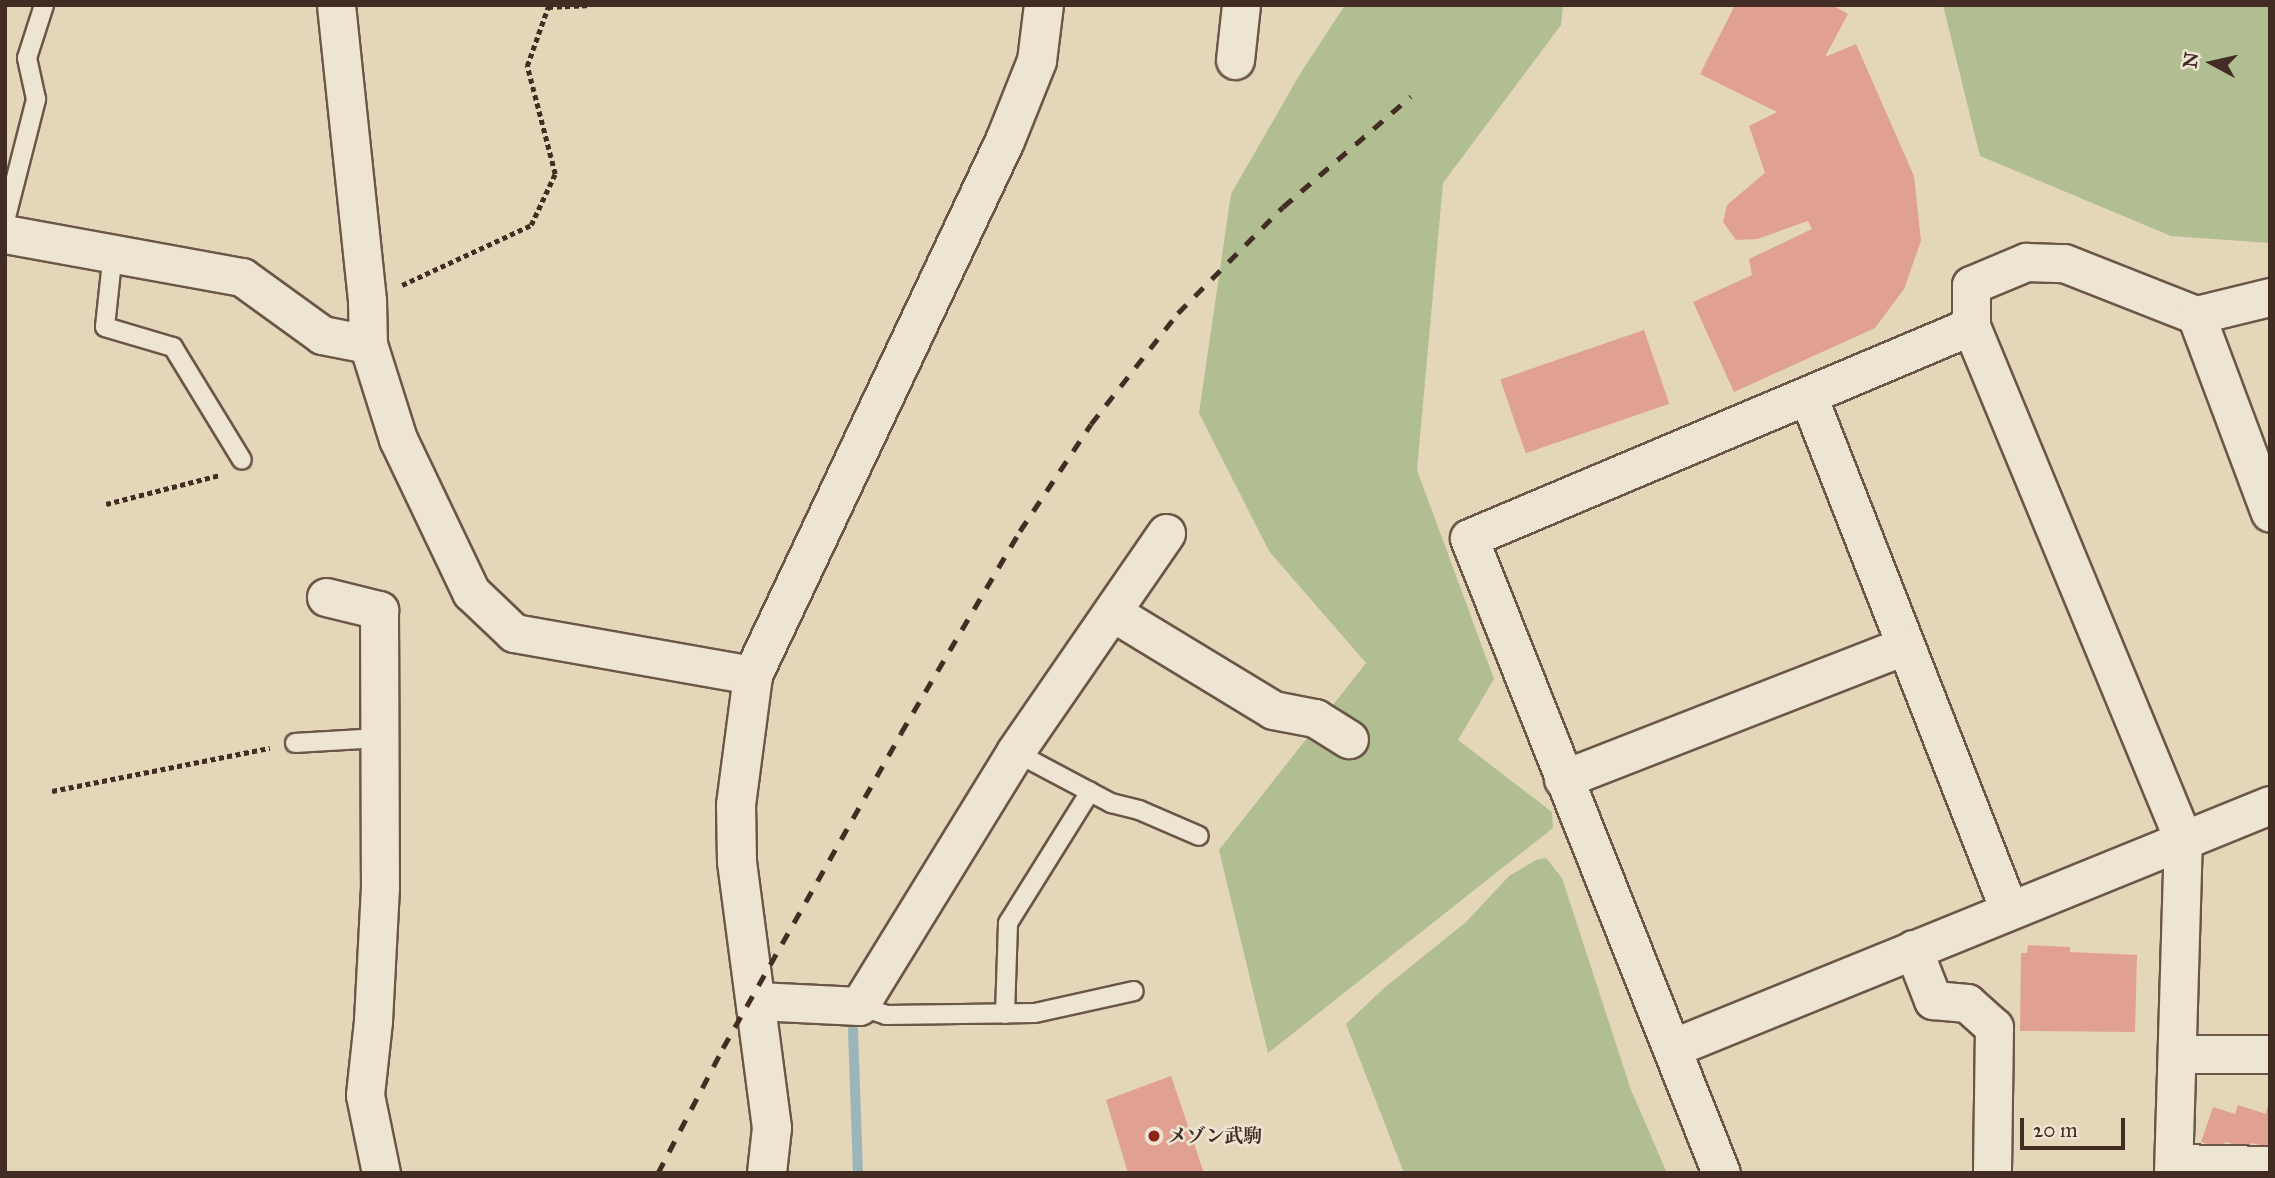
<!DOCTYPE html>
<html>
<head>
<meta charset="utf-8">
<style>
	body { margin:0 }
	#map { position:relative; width:2275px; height:1178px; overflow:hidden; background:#e4d6b9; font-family:"IM FELL Great Primer","Noto Serif JP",serif }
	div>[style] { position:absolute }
	.green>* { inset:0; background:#b1be91 }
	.stream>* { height:10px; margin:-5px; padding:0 5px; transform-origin:5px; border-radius:5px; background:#9ab6ba }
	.building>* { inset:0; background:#e0a192; transform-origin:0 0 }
	.path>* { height:4.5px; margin-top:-2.25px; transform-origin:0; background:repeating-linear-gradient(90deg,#432c23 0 5px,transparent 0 8.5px) }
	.roads { filter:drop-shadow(2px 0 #6b5648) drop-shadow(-2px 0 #6b5648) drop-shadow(0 2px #6b5648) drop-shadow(0 -2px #6b5648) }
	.service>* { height:18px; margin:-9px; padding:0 9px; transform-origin:9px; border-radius:9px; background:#ede4d2 }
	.minor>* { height:37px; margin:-18.5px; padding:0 18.5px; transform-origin:18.5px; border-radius:18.5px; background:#ede4d2 }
	.tertiary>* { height:38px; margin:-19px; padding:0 19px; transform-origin:19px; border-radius:19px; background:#ede4d2 }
	.rail>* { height:5px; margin-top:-2.5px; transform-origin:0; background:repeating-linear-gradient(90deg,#432c23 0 12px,transparent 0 24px) }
	.dots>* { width:19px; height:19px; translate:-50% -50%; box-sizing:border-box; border:4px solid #ede4d2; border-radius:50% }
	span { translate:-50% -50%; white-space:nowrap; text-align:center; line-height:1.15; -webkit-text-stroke:5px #ede4d2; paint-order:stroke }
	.poi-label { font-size:19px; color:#432c23; font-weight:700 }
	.left { translate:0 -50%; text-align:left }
	.frame { position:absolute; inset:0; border:7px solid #432c23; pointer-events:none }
	.north { position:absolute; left:2177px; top:28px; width:70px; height:70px; -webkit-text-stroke:5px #ede4d2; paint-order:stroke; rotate:278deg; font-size:19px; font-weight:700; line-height:28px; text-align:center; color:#432c23 }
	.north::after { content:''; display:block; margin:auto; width:24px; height:32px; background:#432c23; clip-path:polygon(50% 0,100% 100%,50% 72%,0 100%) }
	.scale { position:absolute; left:2020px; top:1118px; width:105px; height:32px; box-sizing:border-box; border:4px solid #432c23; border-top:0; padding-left:9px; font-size:21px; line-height:24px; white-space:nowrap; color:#432c23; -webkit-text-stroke:5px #ede4d2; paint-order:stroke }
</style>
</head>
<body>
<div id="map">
	<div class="green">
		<i style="clip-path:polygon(1345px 5px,1563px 5px,1561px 25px,1443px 183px,1417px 470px,1494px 679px,1458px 740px,1552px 812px,1553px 828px,1268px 1053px,1219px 850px,1366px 663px,1269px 551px,1199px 413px,1231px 194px,1300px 74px)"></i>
		<i style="clip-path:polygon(1943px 5px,2270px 5px,2270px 243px,2171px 236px,1980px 156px)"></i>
		<i style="clip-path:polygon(1546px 858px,1562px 878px,1631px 1090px,1667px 1173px,1404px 1173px,1346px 1024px,1384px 988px,1466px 922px,1509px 876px,1536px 860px)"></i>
	</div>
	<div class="stream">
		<i style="left:853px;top:1030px;width:143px;rotate:88deg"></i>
	</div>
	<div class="building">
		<i style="clip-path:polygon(1735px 5px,1832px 5px,1848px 14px,1825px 57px,1856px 44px,1914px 176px,1921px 241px,1904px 289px,1875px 328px,1734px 392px,1693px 302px,1752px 275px,1749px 259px,1812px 229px,1808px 221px,1757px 239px,1736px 240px,1723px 222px,1727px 205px,1765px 173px,1749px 126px,1777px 112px,1700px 74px)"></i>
		<i style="left:1644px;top:330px;width:78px;height:152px;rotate:71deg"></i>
		<i style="clip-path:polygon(2028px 945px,2070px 947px,2070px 952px,2137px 955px,2135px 1032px,2020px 1031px,2021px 953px,2027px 953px)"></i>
		<i style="clip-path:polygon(1171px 1076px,1204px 1173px,1128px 1173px,1106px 1100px)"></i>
		<i style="clip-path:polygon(2238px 1105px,2266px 1114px,2267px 1107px,2270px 1108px,2270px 1148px,2252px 1143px,2249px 1148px,2225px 1142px,2224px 1149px,2201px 1142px,2213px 1107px,2235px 1114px)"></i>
	</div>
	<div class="path">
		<i style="left:402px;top:285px;width:142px;rotate:-24.9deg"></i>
		<i style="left:531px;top:225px;width:56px;rotate:-64.8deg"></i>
		<i style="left:555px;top:174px;width:112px;rotate:-104.5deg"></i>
		<i style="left:527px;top:66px;width:63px;rotate:-70.4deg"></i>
		<i style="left:548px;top:7px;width:43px;rotate:-2.7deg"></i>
		<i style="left:106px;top:504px;width:118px;rotate:-14.3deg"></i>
		<i style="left:52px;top:791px;width:222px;rotate:-11.2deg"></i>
	</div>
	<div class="roads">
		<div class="service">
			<i style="left:5px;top:221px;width:126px;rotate:-75.7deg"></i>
			<i style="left:36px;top:99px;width:42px;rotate:-102.4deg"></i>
			<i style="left:27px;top:58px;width:56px;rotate:-72.2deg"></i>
			<i style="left:113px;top:252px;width:75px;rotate:96.1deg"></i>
			<i style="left:105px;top:327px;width:71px;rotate:16.4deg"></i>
			<i style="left:173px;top:347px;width:132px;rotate:58.6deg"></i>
			<i style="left:295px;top:743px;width:84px;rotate:-3.4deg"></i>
			<i style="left:1015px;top:752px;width:109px;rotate:28deg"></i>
			<i style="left:1111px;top:803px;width:29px;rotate:14deg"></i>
			<i style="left:1139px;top:810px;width:65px;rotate:23.4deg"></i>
			<i style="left:859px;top:1006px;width:28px;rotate:18deg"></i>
			<i style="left:886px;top:1015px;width:149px;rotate:-0.8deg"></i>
			<i style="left:1035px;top:1013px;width:101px;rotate:-12.5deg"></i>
			<i style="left:1005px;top:1014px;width:91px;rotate:-88.1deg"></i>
			<i style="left:1008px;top:923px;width:155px;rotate:-58deg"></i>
		</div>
		<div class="minor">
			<i style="left:336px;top:5px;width:298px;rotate:84deg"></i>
			<i style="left:367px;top:301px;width:43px;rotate:88.7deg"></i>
			<i style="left:368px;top:344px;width:100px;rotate:72.5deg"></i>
			<i style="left:398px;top:439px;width:170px;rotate:64.5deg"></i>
			<i style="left:471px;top:592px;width:59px;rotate:43.6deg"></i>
			<i style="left:514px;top:633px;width:243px;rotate:10deg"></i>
			<i style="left:1235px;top:60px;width:55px;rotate:-83.8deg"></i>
			<i style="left:5px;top:234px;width:241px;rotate:10.3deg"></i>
			<i style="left:242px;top:277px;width:99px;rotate:35.9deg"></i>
			<i style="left:322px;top:335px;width:47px;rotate:11.1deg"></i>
			<i style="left:2196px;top:315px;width:76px;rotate:-13.7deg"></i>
			<i style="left:1808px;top:396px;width:552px;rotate:68.64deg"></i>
			<i style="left:326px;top:597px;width:55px;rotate:13.8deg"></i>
			<i style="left:379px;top:610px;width:277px;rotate:89.8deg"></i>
			<i style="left:380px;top:887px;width:134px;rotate:93deg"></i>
			<i style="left:373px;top:1021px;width:74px;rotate:96.2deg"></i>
			<i style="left:365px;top:1095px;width:80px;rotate:78.4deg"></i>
			<i style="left:1112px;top:612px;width:188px;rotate:31.3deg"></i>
			<i style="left:1273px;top:710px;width:43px;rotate:10.8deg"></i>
			<i style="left:1315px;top:718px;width:40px;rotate:32deg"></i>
			<i style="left:1563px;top:779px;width:366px;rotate:-21.3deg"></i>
			<i style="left:1913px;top:949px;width:55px;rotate:68.6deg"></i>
			<i style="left:1933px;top:1000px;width:34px;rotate:5deg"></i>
			<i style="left:1967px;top:1003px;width:36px;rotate:42deg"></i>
			<i style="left:1994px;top:1027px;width:146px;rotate:90.8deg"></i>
			<i style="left:757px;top:1001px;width:102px;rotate:2.8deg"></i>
			<i style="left:859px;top:1006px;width:298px;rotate:-58.4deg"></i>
			<i style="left:1015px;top:752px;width:266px;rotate:-55.4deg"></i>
			<i style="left:1672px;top:1048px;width:645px;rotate:-22.11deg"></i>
			<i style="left:2177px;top:1054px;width:93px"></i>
			<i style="left:2174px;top:1163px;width:96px;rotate:1.2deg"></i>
			<i style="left:1721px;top:1173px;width:683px;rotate:-111.65deg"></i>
			<i style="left:1469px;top:538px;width:545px;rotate:-22.89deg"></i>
			<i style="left:2173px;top:1173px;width:334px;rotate:-88.3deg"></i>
			<i style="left:2183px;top:839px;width:555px;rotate:-112.45deg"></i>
			<i style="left:1971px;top:326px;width:41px;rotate:-90deg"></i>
			<i style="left:1971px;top:285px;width:60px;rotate:-22.7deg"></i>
			<i style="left:2026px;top:262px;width:38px;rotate:2deg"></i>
			<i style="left:2064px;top:263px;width:142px;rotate:21.5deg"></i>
			<i style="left:2196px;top:315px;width:211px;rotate:69.5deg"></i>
		</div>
		<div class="tertiary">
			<i style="left:767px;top:1173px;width:45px;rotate:-83.7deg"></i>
			<i style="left:772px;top:1128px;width:269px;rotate:-97.5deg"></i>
			<i style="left:737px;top:861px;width:56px;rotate:-91deg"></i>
			<i style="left:736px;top:805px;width:131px;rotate:-82.5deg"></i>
			<i style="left:753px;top:675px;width:590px;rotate:-64.74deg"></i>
			<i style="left:1005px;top:141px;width:86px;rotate:-68.2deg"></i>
			<i style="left:1037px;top:61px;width:56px;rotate:-82.9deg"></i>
		</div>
	</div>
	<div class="rail">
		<i style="left:658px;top:1173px;width:141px;rotate:-62.5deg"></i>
		<i style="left:723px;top:1048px;width:362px;rotate:-60.5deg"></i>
		<i style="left:901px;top:733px;width:234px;rotate:-59.5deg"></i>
		<i style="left:1020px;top:531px;width:128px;rotate:-56.4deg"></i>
		<i style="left:1091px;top:424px;width:141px;rotate:-51.9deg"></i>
		<i style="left:1178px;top:313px;width:149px;rotate:-45.3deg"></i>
		<i style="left:1283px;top:207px;width:169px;rotate:-40.9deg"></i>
	</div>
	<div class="dots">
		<i style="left:1154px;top:1136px;background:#8f2418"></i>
	</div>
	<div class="poi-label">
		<span class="left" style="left:1168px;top:1136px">メゾン武駒</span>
	</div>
	<div class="frame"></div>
	<div class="north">N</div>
	<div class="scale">20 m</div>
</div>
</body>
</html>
